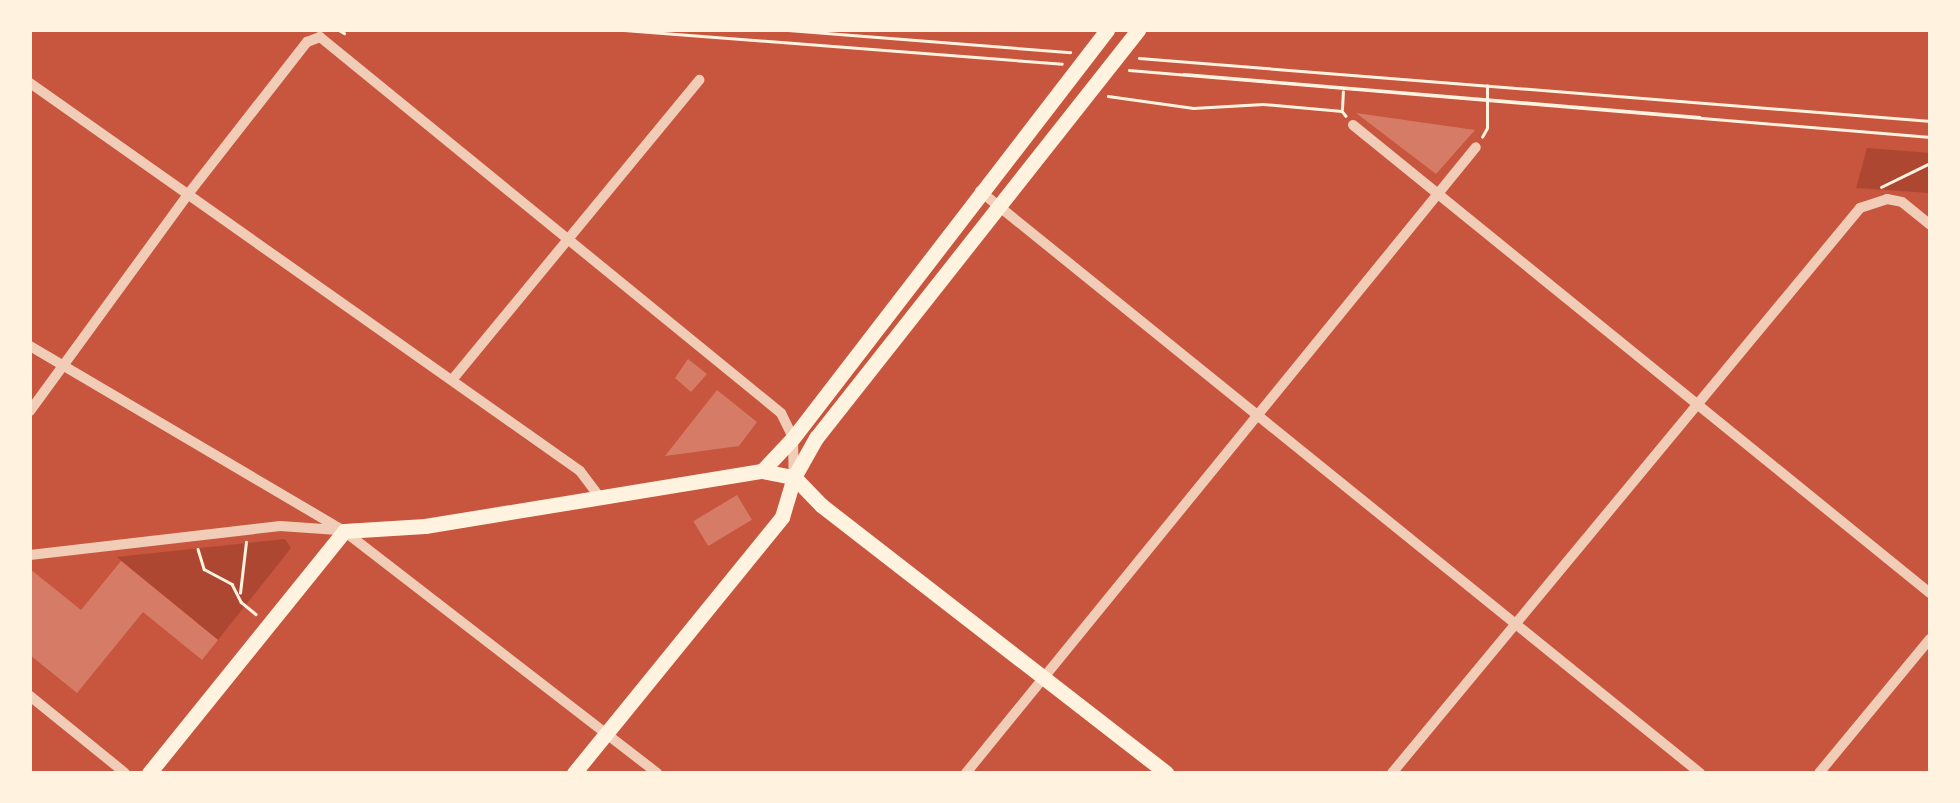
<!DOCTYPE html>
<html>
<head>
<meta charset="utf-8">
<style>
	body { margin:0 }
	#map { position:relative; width:1960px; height:803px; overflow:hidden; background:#c8553d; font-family:"Fira Sans",sans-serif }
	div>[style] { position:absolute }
	.green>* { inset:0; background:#ae4732 }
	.building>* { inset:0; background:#d67c66; transform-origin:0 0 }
	.path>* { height:2.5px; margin:-1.25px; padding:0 1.25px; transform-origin:1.25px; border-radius:1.25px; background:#fff3e0 }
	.minor>* { height:10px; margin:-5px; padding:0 5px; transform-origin:5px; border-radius:5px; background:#f1ccb7 }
	.secondary>* { height:15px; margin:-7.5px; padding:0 7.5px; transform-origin:7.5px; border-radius:7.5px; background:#fff3e0 }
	span { translate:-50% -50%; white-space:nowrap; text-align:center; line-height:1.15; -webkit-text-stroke:8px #fff3e0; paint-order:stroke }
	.frame { position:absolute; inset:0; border:32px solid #fff3e0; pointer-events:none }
</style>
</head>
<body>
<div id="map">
	<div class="green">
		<i style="clip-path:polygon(1867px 148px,1930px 153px,1930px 193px,1856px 188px)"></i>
		<i style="clip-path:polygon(285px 539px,291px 548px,218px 640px,117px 557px)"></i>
	</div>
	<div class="building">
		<i style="clip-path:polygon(1356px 113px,1475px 130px,1436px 174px)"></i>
		<i style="clip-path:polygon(688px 359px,707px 374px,691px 392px,675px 378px)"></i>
		<i style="clip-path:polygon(717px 390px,757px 422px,739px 446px,665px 456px)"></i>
		<i style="left:737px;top:495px;width:29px;height:51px;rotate:59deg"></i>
		<i style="clip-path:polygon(121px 561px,218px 640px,202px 660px,143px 612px,77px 693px,30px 655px,30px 569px,81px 610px)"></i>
	</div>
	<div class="path">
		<i style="left:290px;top:30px;width:3px"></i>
		<i style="left:339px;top:30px;width:6px;rotate:31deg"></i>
		<i style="left:624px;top:30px;width:439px;rotate:4.4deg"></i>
		<i style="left:788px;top:30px;width:283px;rotate:4.5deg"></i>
		<i style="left:1139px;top:58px;width:794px;rotate:4.55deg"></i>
		<i style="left:1129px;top:70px;width:804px;rotate:4.78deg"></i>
		<i style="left:1184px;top:74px;width:517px;rotate:4.77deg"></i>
		<i style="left:1108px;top:96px;width:86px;rotate:8deg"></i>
		<i style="left:1193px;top:108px;width:70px;rotate:-3.3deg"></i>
		<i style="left:1263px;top:104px;width:79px;rotate:5.1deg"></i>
		<i style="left:1342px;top:111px;width:6px;rotate:51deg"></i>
		<i style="left:1342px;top:109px;width:17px;rotate:-87deg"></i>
		<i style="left:1482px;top:137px;width:10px;rotate:-61deg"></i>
		<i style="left:1487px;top:128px;width:42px;rotate:-90deg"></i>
		<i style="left:1881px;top:187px;width:55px;rotate:-26.1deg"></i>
		<i style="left:198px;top:549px;width:21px;rotate:73deg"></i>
		<i style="left:204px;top:569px;width:32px;rotate:28deg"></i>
		<i style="left:232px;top:584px;width:20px;rotate:63deg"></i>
		<i style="left:241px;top:602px;width:19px;rotate:39deg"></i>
		<i style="left:240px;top:593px;width:51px;rotate:-83.3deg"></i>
	</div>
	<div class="minor">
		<i style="left:30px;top:83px;width:673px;rotate:35.2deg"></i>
		<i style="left:580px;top:471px;width:36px;rotate:53deg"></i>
		<i style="left:1353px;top:125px;width:743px;rotate:39.05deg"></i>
		<i style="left:980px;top:191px;width:926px;rotate:38.95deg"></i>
		<i style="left:30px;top:346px;width:364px;rotate:30.5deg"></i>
		<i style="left:344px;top:531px;width:396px;rotate:37.7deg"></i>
		<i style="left:452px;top:380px;width:389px;rotate:-50.5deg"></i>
		<i style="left:30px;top:411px;width:270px;rotate:-53.9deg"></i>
		<i style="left:189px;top:193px;width:192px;rotate:-52deg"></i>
		<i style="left:307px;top:42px;width:14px;rotate:-21deg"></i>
		<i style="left:320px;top:37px;width:595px;rotate:39.2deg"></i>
		<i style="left:781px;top:413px;width:28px;rotate:64deg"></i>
		<i style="left:793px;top:438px;width:39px;rotate:89deg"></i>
		<i style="left:30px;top:555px;width:252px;rotate:-6.6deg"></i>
		<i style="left:280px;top:526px;width:58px;rotate:3.9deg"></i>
		<i style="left:30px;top:696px;width:122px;rotate:39deg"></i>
		<i style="left:966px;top:773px;width:807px;rotate:-50.83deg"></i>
		<i style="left:1392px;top:773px;width:734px;rotate:-50.36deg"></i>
		<i style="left:1860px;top:208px;width:28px;rotate:-18deg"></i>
		<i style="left:1887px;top:199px;width:15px;rotate:11deg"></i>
		<i style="left:1902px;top:202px;width:36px;rotate:39deg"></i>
		<i style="left:1819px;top:773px;width:174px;rotate:-50.4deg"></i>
	</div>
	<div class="secondary">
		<i style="left:762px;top:471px;width:33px;rotate:11deg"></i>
		<i style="left:794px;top:477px;width:39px;rotate:46deg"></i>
		<i style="left:821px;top:505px;width:437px;rotate:37.8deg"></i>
		<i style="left:149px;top:773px;width:311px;rotate:-51.1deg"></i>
		<i style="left:344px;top:531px;width:81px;rotate:-3.5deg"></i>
		<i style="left:425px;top:526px;width:341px;rotate:-9.3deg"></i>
		<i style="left:762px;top:471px;width:45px;rotate:-46.8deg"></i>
		<i style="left:793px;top:438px;width:515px;rotate:-52.42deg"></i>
		<i style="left:574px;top:773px;width:330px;rotate:-50.9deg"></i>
		<i style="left:782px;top:517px;width:42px;rotate:-73.3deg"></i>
		<i style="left:794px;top:477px;width:45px;rotate:-60.6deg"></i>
		<i style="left:816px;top:438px;width:520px;rotate:-51.72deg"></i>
	</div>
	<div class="frame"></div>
</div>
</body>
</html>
